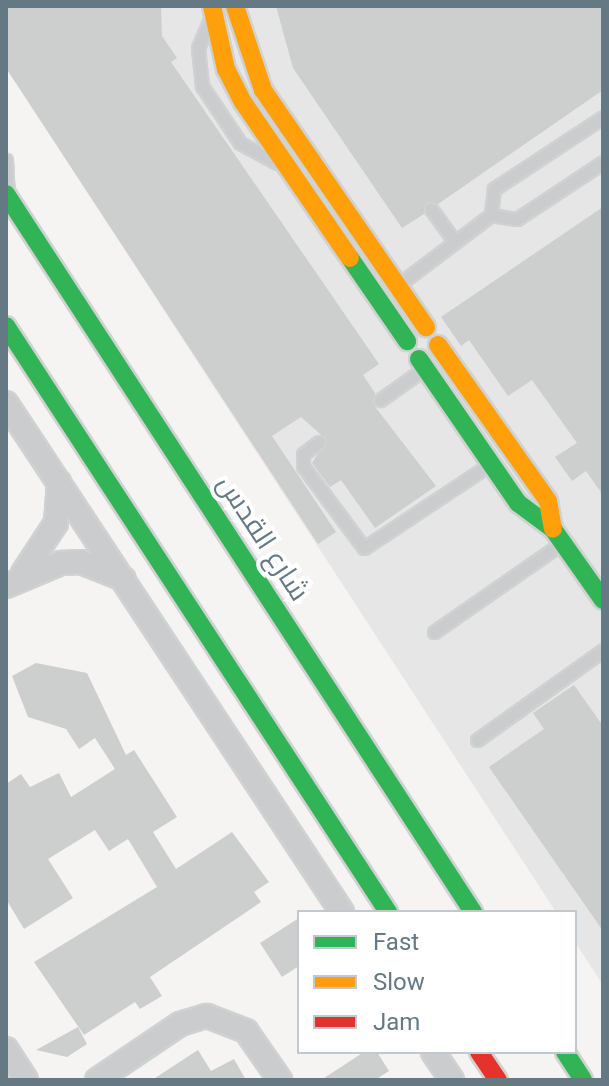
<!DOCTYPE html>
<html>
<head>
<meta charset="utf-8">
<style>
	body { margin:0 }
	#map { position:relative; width:609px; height:1086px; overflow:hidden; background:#f5f4f3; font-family:Roboto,Cairo,sans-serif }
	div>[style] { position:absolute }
	.built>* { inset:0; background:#e5e6e5 }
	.building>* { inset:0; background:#cdcece }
	.roads { filter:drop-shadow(2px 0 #d0d2d2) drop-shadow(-2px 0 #d0d2d2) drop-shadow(0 2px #d0d2d2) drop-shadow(0 -2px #d0d2d2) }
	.lane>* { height:11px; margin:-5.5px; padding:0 5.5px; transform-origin:5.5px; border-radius:5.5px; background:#cacccd }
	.street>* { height:22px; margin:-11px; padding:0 11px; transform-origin:11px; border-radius:11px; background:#cacccd }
	.fast>* { height:18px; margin:-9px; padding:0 9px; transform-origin:9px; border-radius:9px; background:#30b455 }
	.slow>* { height:18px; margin:-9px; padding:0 9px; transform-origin:9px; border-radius:9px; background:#ff9f0a }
	.jam>* { height:18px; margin:-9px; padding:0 9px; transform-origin:9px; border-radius:9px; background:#e5322d }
	span { translate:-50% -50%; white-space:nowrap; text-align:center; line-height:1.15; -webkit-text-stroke:8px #fff; paint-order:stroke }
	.street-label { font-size:28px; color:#647984 }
	.frame { position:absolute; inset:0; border:8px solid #647984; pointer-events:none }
	.legend { position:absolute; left:297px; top:910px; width:280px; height:144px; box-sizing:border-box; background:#fff; border:2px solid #c1c9ce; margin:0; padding:10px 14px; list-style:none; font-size:24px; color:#647984 }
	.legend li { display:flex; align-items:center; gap:16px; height:40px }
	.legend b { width:40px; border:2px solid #c1c9ce }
</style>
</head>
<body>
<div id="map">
	<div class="built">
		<i style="clip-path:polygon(6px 6px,603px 6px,603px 985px,575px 942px,575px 912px,556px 912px,6px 68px)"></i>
	</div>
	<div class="building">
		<i style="clip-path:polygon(6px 6px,161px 6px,162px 36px,177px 58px,171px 62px,379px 364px,363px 375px,375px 393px,373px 404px,436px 486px,375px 528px,341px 480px,330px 487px,312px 463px,327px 440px,301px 417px,272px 436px,336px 532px,318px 544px,6px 68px)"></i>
		<i style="clip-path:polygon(276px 6px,603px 6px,603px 90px,438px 204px,427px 202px,424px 214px,402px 228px,293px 68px)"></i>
		<i style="clip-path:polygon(603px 207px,603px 495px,586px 471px,572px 481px,555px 457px,577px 443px,532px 380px,508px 396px,469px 340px,461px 346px,441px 317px)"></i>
		<i style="clip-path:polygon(36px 663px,87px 673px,126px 755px,134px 750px,177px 817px,153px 832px,176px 869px,232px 832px,269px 882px,254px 892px,261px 902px,150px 977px,162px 996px,140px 1009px,135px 1002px,84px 1035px,34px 962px,157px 887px,128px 839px,109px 851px,95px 830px,48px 859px,73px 898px,24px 929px,6px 899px,6px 784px,21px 774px,30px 787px,59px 773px,71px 797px,115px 769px,95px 738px,79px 749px,66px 729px,28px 717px,12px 676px)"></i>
		<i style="clip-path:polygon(574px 685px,603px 726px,603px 931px,489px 767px,544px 729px,533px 713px)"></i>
		<i style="clip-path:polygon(299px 918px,299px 966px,282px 977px,260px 943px)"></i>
		<i style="clip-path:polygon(78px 1027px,87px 1044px,67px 1057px,36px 1050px)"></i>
		<i style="clip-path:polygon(198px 1050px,211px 1071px,234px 1059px,246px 1080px,152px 1080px)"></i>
		<i style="clip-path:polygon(364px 1052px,377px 1052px,389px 1071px,375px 1080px,321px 1080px)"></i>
	</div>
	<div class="roads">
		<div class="lane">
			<i style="left:209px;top:22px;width:28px;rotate:113deg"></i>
			<i style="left:198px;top:48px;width:38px;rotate:84deg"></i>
			<i style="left:202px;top:86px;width:69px;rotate:56.3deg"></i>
			<i style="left:240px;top:143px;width:42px;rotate:28.4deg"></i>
			<i style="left:603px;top:117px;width:131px;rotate:146.6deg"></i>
			<i style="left:494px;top:189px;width:26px;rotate:97deg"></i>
			<i style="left:491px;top:215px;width:26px;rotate:9deg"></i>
			<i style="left:517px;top:219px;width:103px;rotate:-33.5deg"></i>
			<i style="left:6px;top:160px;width:33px;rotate:87deg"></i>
			<i style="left:431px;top:209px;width:41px;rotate:54deg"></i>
			<i style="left:398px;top:285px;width:116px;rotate:-37deg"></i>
			<i style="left:380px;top:400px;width:55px;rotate:-35.4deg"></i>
			<i style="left:319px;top:442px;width:20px;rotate:143deg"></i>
			<i style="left:303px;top:454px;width:12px;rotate:90deg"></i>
			<i style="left:303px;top:466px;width:102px;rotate:53.4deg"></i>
			<i style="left:364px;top:548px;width:150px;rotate:-33.6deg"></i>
			<i style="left:434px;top:632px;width:156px;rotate:-34.8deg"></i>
			<i style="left:477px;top:740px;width:155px;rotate:-35.5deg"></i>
		</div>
		<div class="street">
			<i style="left:6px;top:403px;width:610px;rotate:56.57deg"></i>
			<i style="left:23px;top:573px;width:60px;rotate:-56.6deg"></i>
			<i style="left:56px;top:523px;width:41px;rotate:-85.8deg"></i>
			<i style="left:6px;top:586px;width:60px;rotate:-22.7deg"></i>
			<i style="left:61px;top:563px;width:20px;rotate:-3deg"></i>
			<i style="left:81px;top:562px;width:46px;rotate:21.6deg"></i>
			<i style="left:6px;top:1049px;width:37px;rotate:57deg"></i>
			<i style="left:433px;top:1052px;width:34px;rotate:56deg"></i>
			<i style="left:97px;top:1080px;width:100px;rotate:-34deg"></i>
			<i style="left:180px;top:1024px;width:28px;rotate:-17deg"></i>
			<i style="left:207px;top:1016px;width:42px;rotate:21deg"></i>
			<i style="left:246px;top:1031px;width:60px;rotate:55.2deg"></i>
		</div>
		<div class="fast">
			<i style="left:6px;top:194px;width:857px;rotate:56.96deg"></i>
			<i style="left:350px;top:258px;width:101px;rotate:55.5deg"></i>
			<i style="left:6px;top:326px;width:700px;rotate:56.9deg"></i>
			<i style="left:419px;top:359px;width:175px;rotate:55.5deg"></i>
			<i style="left:518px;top:503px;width:44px;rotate:36.6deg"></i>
			<i style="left:553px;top:529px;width:87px;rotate:54.8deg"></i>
			<i style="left:565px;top:1052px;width:33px;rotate:57deg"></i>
		</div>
		<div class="slow">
			<i style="left:212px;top:6px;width:65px;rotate:77.5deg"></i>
			<i style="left:226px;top:69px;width:37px;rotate:63deg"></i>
			<i style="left:243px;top:102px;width:189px;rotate:55.6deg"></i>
			<i style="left:235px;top:6px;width:89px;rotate:71.6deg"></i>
			<i style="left:263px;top:90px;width:288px;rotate:55.5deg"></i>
			<i style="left:438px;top:345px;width:191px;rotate:54.8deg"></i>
			<i style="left:548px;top:501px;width:28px;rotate:80deg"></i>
		</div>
		<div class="jam">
			<i style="left:479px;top:1052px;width:34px;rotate:56deg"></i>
		</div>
	</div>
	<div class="street-label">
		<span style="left:263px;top:538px;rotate:57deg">شارع القدس</span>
	</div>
	<div class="frame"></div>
	<ul class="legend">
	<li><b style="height:10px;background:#30b455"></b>Fast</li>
	<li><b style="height:10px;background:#ff9f0a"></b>Slow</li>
	<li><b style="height:10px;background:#e5322d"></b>Jam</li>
	</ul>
</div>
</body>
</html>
